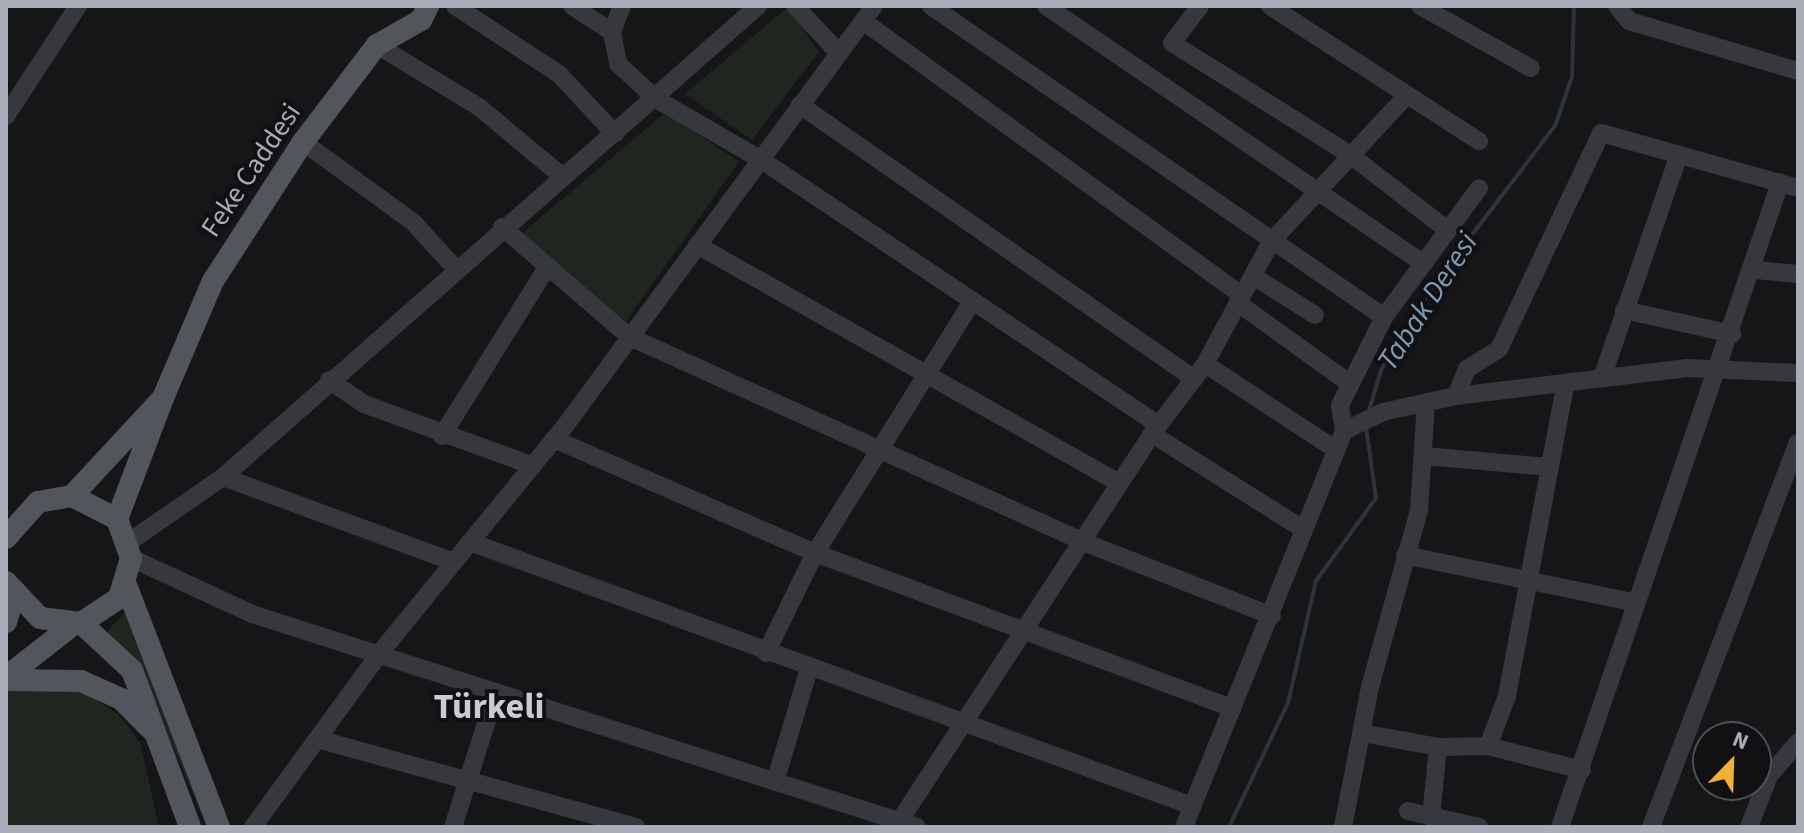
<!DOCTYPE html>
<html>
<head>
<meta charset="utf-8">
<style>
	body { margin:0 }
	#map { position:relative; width:1804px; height:833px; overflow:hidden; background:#161618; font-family:"Source Sans 3",sans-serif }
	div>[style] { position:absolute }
	.green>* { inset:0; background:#1e261f }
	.stream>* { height:4px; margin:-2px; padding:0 2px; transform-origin:2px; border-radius:2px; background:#2c353c }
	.minor>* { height:18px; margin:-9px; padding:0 9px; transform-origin:9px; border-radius:9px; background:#37383d }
	.major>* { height:22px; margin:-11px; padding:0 11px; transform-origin:11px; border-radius:11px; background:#53555c }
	span { translate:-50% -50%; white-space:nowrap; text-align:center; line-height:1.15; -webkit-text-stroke:8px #111113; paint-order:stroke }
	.street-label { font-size:28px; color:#a8adb8 }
	.water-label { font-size:30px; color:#7f9bb3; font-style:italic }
	.district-label { font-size:36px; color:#c9ccd4; font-weight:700 }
	.frame { position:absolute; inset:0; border:8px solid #a8adb8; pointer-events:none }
	.north { position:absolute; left:1692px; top:721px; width:80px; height:80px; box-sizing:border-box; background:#111113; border:2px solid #4d4f55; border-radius:50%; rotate:23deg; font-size:22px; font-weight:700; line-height:32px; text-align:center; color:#a8adb8 }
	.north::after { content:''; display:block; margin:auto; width:28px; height:36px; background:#f2b134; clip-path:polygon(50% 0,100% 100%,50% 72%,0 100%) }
</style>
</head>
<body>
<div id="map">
	<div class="green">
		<i style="clip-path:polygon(788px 7px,819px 52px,752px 140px,685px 94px)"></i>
		<i style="clip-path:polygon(666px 112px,739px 162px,626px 321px,522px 233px)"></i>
		<i style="clip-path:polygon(129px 607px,197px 790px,207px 827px,139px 666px,107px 632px)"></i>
		<i style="clip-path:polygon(35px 680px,87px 694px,118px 714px,140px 742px,159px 827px,6px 827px,6px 685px)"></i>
	</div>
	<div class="stream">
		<i style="left:1368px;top:414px;width:46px;rotate:-73.5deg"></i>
		<i style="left:1381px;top:370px;width:104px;rotate:-58deg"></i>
		<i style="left:1436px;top:282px;width:196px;rotate:-52.7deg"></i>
		<i style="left:1555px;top:126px;width:52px;rotate:-70.9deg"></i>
		<i style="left:1572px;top:77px;width:71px;rotate:-88.4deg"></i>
		<i style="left:1229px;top:827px;width:137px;rotate:-64.6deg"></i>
		<i style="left:1288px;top:703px;width:125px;rotate:-77.1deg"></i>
		<i style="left:1316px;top:581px;width:102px;rotate:-54.1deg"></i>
		<i style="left:1376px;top:498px;width:72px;rotate:-98deg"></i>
	</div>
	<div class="minor">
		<i style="left:455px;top:6px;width:124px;rotate:33.2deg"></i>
		<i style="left:559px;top:74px;width:82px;rotate:47deg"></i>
		<i style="left:572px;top:6px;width:48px;rotate:33deg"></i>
		<i style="left:622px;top:6px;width:28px;rotate:111deg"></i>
		<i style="left:612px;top:32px;width:33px;rotate:79deg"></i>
		<i style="left:618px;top:64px;width:52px;rotate:42.6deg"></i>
		<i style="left:656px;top:99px;width:120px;rotate:30deg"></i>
		<i style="left:760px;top:159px;width:478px;rotate:33.7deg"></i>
		<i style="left:795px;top:6px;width:64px;rotate:46.9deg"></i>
		<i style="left:931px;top:6px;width:549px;rotate:34.47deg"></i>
		<i style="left:1046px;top:6px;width:454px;rotate:34.3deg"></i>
		<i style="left:1200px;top:6px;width:46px;rotate:127.1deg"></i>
		<i style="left:1172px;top:43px;width:209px;rotate:32.1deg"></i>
		<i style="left:1349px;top:154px;width:123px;rotate:37.7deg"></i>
		<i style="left:1270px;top:6px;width:249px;rotate:32.9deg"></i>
		<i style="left:1420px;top:6px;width:127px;rotate:29.2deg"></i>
		<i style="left:1617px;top:6px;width:19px;rotate:51deg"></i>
		<i style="left:1629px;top:21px;width:176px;rotate:16.5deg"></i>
		<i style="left:863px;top:21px;width:468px;rotate:35.9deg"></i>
		<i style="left:377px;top:45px;width:119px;rotate:31.3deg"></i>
		<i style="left:479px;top:107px;width:109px;rotate:39.8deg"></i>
		<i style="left:800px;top:105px;width:480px;rotate:34.8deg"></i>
		<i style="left:6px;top:116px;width:131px;rotate:-56.8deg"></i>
		<i style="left:303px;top:142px;width:136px;rotate:36deg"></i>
		<i style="left:413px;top:222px;width:62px;rotate:47.6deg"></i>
		<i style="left:502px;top:227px;width:169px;rotate:40.7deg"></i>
		<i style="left:630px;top:337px;width:495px;rotate:24.3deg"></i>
		<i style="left:1081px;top:541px;width:205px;rotate:21.4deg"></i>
		<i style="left:697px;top:245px;width:485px;rotate:29.4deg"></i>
		<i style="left:1755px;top:270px;width:43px;rotate:5.3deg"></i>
		<i style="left:1253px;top:276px;width:73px;rotate:32.2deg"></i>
		<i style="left:1238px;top:303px;width:137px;rotate:35.8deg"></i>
		<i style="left:1624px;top:310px;width:111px;rotate:12.5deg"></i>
		<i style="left:1205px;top:364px;width:152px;rotate:33.2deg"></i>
		<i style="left:1602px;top:378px;width:236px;rotate:-71deg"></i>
		<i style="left:329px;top:380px;width:42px;rotate:34.4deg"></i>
		<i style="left:364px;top:404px;width:180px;rotate:20.1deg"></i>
		<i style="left:1456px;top:396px;width:29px;rotate:-68deg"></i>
		<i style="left:1467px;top:369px;width:38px;rotate:-32deg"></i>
		<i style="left:1499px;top:349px;width:239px;rotate:-64.7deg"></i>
		<i style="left:1601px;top:133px;width:205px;rotate:15.6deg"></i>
		<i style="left:1344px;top:431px;width:26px;rotate:-99deg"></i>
		<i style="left:1340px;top:405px;width:98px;rotate:-63.4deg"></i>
		<i style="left:1384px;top:317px;width:160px;rotate:-53.6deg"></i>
		<i style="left:1152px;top:434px;width:178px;rotate:32.2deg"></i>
		<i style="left:442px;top:436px;width:200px;rotate:-58.1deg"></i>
		<i style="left:554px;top:439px;width:285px;rotate:23.6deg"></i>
		<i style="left:815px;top:553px;width:445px;rotate:20.4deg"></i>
		<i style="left:1424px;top:456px;width:125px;rotate:5deg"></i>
		<i style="left:223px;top:477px;width:246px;rotate:20.2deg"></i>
		<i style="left:129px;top:542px;width:114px;rotate:-34.7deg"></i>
		<i style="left:223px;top:477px;width:713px;rotate:-41.36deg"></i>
		<i style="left:470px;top:542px;width:769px;rotate:20.08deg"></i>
		<i style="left:1405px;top:555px;width:236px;rotate:11.7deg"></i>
		<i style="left:131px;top:558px;width:133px;rotate:24.8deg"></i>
		<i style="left:252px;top:614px;width:698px;rotate:17.76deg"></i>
		<i style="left:766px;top:653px;width:111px;rotate:-63.9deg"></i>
		<i style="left:815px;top:553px;width:296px;rotate:-58deg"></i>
		<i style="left:1362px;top:733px;width:77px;rotate:10.4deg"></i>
		<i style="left:1438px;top:747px;width:50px;rotate:-1.1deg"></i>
		<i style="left:1488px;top:746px;width:97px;rotate:14.3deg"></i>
		<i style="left:317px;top:739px;width:331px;rotate:15.4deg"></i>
		<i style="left:1488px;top:746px;width:53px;rotate:-69.2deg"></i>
		<i style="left:1507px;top:696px;width:319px;rotate:-79.4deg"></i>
		<i style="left:775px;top:782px;width:118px;rotate:-73.3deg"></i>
		<i style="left:1408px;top:811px;width:73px;rotate:12.7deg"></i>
		<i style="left:1431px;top:817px;width:70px;rotate:-84.3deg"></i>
		<i style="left:899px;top:822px;width:463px;rotate:-56.9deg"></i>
		<i style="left:1152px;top:434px;width:88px;rotate:-52.9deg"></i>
		<i style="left:1205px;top:364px;width:139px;rotate:-61.6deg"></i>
		<i style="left:1271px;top:242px;width:200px;rotate:-47.2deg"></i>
		<i style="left:253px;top:827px;width:214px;rotate:-53.9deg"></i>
		<i style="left:379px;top:654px;width:294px;rotate:-50.8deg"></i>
		<i style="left:565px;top:426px;width:521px;rotate:-53.66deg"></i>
		<i style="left:453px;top:827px;width:142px;rotate:-72.3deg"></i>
		<i style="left:1184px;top:827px;width:427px;rotate:-68deg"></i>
		<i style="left:1344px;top:431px;width:43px;rotate:-26deg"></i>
		<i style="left:1383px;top:412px;width:75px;rotate:-12.4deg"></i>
		<i style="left:1456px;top:396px;width:233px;rotate:-6.9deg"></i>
		<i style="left:1687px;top:368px;width:111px;rotate:2.6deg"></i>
		<i style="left:1343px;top:827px;width:143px;rotate:-79.1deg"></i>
		<i style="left:1370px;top:687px;width:184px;rotate:-74.5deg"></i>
		<i style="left:1419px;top:510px;width:108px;rotate:-86.3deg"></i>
		<i style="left:1560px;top:827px;width:681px;rotate:-71.14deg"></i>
		<i style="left:1651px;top:827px;width:411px;rotate:-69.1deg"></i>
		<i style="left:1749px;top:827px;width:55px;rotate:-68.6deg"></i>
		<i style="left:1769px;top:776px;width:45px;rotate:-49.5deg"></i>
	</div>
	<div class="major">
		<i style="left:163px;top:398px;width:127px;rotate:-66.9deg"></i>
		<i style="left:213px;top:281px;width:166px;rotate:-57.1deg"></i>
		<i style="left:303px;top:142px;width:122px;rotate:-52.7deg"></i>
		<i style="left:377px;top:45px;width:51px;rotate:-29.6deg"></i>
		<i style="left:421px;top:20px;width:16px;rotate:-63deg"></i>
		<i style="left:72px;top:496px;width:134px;rotate:-47.1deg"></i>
		<i style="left:163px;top:398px;width:129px;rotate:110.8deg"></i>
		<i style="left:6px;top:538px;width:48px;rotate:-48.4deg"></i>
		<i style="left:38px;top:502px;width:35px;rotate:-10deg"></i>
		<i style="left:72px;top:496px;width:51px;rotate:27.1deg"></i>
		<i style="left:117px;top:519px;width:41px;rotate:70.3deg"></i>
		<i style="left:131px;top:558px;width:42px;rotate:106.7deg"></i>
		<i style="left:119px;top:598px;width:45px;rotate:146.7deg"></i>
		<i style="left:81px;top:623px;width:41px;rotate:-173deg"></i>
		<i style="left:40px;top:618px;width:50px;rotate:-133.4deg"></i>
		<i style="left:126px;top:585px;width:259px;rotate:69deg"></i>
		<i style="left:6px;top:622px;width:27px;rotate:-73deg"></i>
		<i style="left:81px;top:623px;width:69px;rotate:42.7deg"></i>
		<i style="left:132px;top:670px;width:167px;rotate:69.7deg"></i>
		<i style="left:6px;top:677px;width:86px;rotate:-37.9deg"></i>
		<i style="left:6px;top:680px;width:75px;rotate:0.8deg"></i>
		<i style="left:81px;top:681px;width:44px;rotate:24.2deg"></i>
		<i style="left:121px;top:699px;width:47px;rotate:45deg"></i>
	</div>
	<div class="street-label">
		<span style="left:251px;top:170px;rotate:-56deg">Feke Caddesi</span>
	</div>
	<div class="water-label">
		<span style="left:1428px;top:302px;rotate:-57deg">Tabak Deresi</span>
	</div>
	<div class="district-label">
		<span style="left:489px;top:707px">Türkeli</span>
	</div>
	<div class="frame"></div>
	<div class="north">N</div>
</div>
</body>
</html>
